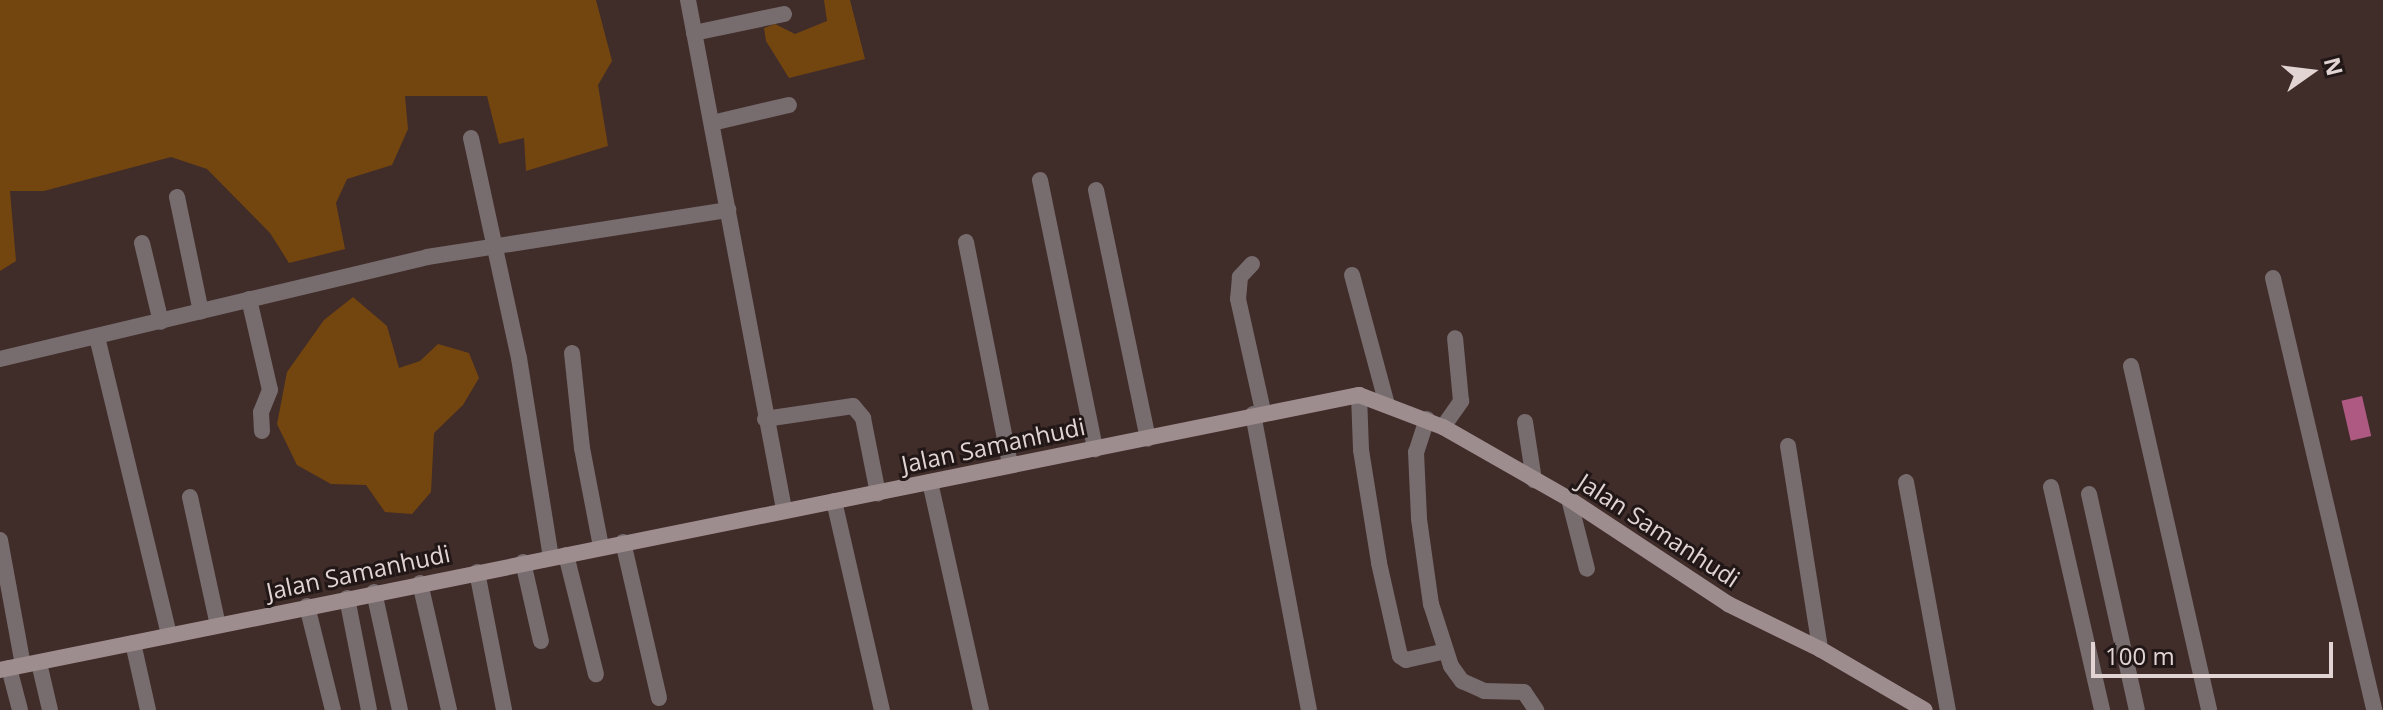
<!DOCTYPE html>
<html>
<head>
<meta charset="utf-8">
<style>
	body { margin:0 }
	#map { position:relative; width:2383px; height:710px; overflow:hidden; background:#402c29; font-family:"Open Sans",sans-serif }
	div>[style] { position:absolute }
	.green>* { inset:0; background:#74460f }
	.water>* { inset:0; background:#ad5982; transform-origin:0 0 }
	.street>* { height:16px; margin:-8px; padding:0 8px; transform-origin:8px; border-radius:8px; background:#776c6e }
	.secondary>* { height:16px; margin:-8px; padding:0 8px; transform-origin:8px; border-radius:8px; background:#9e8d8f }
	span { translate:-50% -50%; white-space:nowrap; text-align:center; line-height:1.15; -webkit-text-stroke:6px #201716; paint-order:stroke }
	.street-label { font-size:24px; color:#e1d4d2 }
	.north { position:absolute; left:2271px; top:32px; width:80px; height:80px; -webkit-text-stroke:6px #201716; paint-order:stroke; rotate:76deg; font-size:22px; font-weight:700; line-height:32px; text-align:center; color:#e1d4d2 }
	.north::after { content:''; display:block; margin:auto; width:28px; height:36px; background:#e1d4d2; clip-path:polygon(50% 0,100% 100%,50% 72%,0 100%) }
	.scale { position:absolute; left:2091px; top:642px; width:242px; height:36px; box-sizing:border-box; border:4px solid #e1d4d2; border-top:0; padding-left:10px; font-size:24px; line-height:28px; white-space:nowrap; color:#e1d4d2; -webkit-text-stroke:6px #201716; paint-order:stroke }
</style>
</head>
<body>
<div id="map">
	<div class="green">
		<i style="clip-path:polygon(0 0,596px 0,612px 61px,598px 85px,608px 146px,526px 171px,524px 138px,499px 144px,487px 96px,405px 96px,408px 129px,392px 165px,347px 179px,336px 203px,345px 249px,289px 263px,270px 233px,207px 169px,171px 157px,44px 191px,10px 191px,16px 261px,0 271px)"></i>
		<i style="clip-path:polygon(824px 0,850px 0,865px 59px,789px 78px,766px 41px,764px 28px,775px 24px,795px 34px,827px 21px)"></i>
		<i style="clip-path:polygon(353px 297px,387px 326px,399px 368px,420px 361px,438px 344px,469px 353px,479px 378px,463px 405px,434px 433px,431px 492px,412px 514px,385px 512px,366px 485px,331px 484px,297px 465px,277px 424px,287px 372px,324px 320px)"></i>
	</div>
	<div class="water">
		<i style="left:2362px;top:396px;width:41px;height:21px;rotate:77deg"></i>
	</div>
	<div class="street">
		<i style="left:688px;top:0;width:518px;rotate:79.32deg"></i>
		<i style="left:694px;top:33px;width:92px;rotate:-11.9deg"></i>
		<i style="left:712px;top:123px;width:79px;rotate:-13.2deg"></i>
		<i style="left:471px;top:138px;width:225px;rotate:77.7deg"></i>
		<i style="left:519px;top:358px;width:202px;rotate:80.9deg"></i>
		<i style="left:1040px;top:180px;width:275px;rotate:78.4deg"></i>
		<i style="left:1096px;top:190px;width:254px;rotate:78.2deg"></i>
		<i style="left:177px;top:197px;width:117px;rotate:78.2deg"></i>
		<i style="left:966px;top:242px;width:226px;rotate:78.8deg"></i>
		<i style="left:142px;top:243px;width:81px;rotate:76.5deg"></i>
		<i style="left:1252px;top:264px;width:18px;rotate:133deg"></i>
		<i style="left:1240px;top:277px;width:22px;rotate:95deg"></i>
		<i style="left:1238px;top:299px;width:115px;rotate:77.4deg"></i>
		<i style="left:1352px;top:275px;width:135px;rotate:74.9deg"></i>
		<i style="left:2273px;top:278px;width:444px;rotate:76.8deg"></i>
		<i style="left:249px;top:299px;width:93px;rotate:77deg"></i>
		<i style="left:270px;top:390px;width:24px;rotate:112deg"></i>
		<i style="left:261px;top:412px;width:19px;rotate:87deg"></i>
		<i style="left:97px;top:337px;width:307px;rotate:76.4deg"></i>
		<i style="left:572px;top:353px;width:96px;rotate:84deg"></i>
		<i style="left:582px;top:448px;width:101px;rotate:79.1deg"></i>
		<i style="left:0;top:359px;width:439px;rotate:-13.4deg"></i>
		<i style="left:427px;top:257px;width:305px;rotate:-8.9deg"></i>
		<i style="left:2131px;top:366px;width:353px;rotate:77.2deg"></i>
		<i style="left:1359px;top:395px;width:55px;rotate:87.9deg"></i>
		<i style="left:1361px;top:450px;width:114px;rotate:80.9deg"></i>
		<i style="left:1379px;top:563px;width:95px;rotate:77.3deg"></i>
		<i style="left:1400px;top:656px;width:7px;rotate:34deg"></i>
		<i style="left:1406px;top:660px;width:41px;rotate:-12.7deg"></i>
		<i style="left:1253px;top:414px;width:301px;rotate:79.3deg"></i>
		<i style="left:765px;top:419px;width:89px;rotate:-8.4deg"></i>
		<i style="left:853px;top:406px;width:16px;rotate:50deg"></i>
		<i style="left:863px;top:418px;width:77px;rotate:78.8deg"></i>
		<i style="left:1427px;top:419px;width:35px;rotate:108deg"></i>
		<i style="left:1416px;top:452px;width:67px;rotate:87.4deg"></i>
		<i style="left:1419px;top:519px;width:86px;rotate:82deg"></i>
		<i style="left:1431px;top:604px;width:65px;rotate:72.1deg"></i>
		<i style="left:1451px;top:666px;width:19px;rotate:54deg"></i>
		<i style="left:1462px;top:681px;width:24px;rotate:24deg"></i>
		<i style="left:1484px;top:691px;width:40px;rotate:1.4deg"></i>
		<i style="left:1524px;top:692px;width:22px;rotate:56deg"></i>
		<i style="left:1525px;top:422px;width:59px;rotate:81.2deg"></i>
		<i style="left:1443px;top:427px;width:32px;rotate:-55deg"></i>
		<i style="left:1461px;top:401px;width:63px;rotate:-95.4deg"></i>
		<i style="left:1788px;top:446px;width:206px;rotate:81deg"></i>
		<i style="left:930px;top:482px;width:234px;rotate:77.4deg"></i>
		<i style="left:1906px;top:482px;width:232px;rotate:79.6deg"></i>
		<i style="left:2051px;top:487px;width:229px;rotate:77.1deg"></i>
		<i style="left:2089px;top:494px;width:221px;rotate:77.5deg"></i>
		<i style="left:190px;top:497px;width:131px;rotate:77.7deg"></i>
		<i style="left:1569px;top:499px;width:72px;rotate:75.6deg"></i>
		<i style="left:834px;top:501px;width:214px;rotate:77.1deg"></i>
		<i style="left:0;top:540px;width:127px;rotate:79.6deg"></i>
		<i style="left:623px;top:542px;width:160px;rotate:77deg"></i>
		<i style="left:566px;top:555px;width:123px;rotate:75.9deg"></i>
		<i style="left:523px;top:562px;width:81px;rotate:77.2deg"></i>
		<i style="left:477px;top:572px;width:141px;rotate:78.9deg"></i>
		<i style="left:420px;top:583px;width:130px;rotate:77.1deg"></i>
		<i style="left:374px;top:592px;width:121px;rotate:77.6deg"></i>
		<i style="left:347px;top:598px;width:114px;rotate:78.9deg"></i>
		<i style="left:307px;top:606px;width:107px;rotate:76deg"></i>
		<i style="left:133px;top:643px;width:69px;rotate:77.4deg"></i>
		<i style="left:39px;top:663px;width:48px;rotate:76.8deg"></i>
		<i style="left:9px;top:668px;width:43px;rotate:75.3deg"></i>
	</div>
	<div class="secondary">
		<i style="left:0;top:670px;width:1387px;rotate:-11.44deg"></i>
		<i style="left:1359px;top:395px;width:90px;rotate:20.9deg"></i>
		<i style="left:1443px;top:427px;width:145px;rotate:29.7deg"></i>
		<i style="left:1569px;top:499px;width:191px;rotate:33.4deg"></i>
		<i style="left:1728px;top:604px;width:102px;rotate:26.1deg"></i>
		<i style="left:1820px;top:649px;width:121px;rotate:30.2deg"></i>
	</div>
	<div class="street-label">
		<span style="left:993px;top:445px;rotate:-12deg">Jalan Samanhudi</span>
		<span style="left:1659px;top:530px;rotate:33deg">Jalan Samanhudi</span>
		<span style="left:358px;top:572px;rotate:-12deg">Jalan Samanhudi</span>
	</div>
	<div class="north">N</div>
	<div class="scale">100 m</div>
</div>
</body>
</html>
